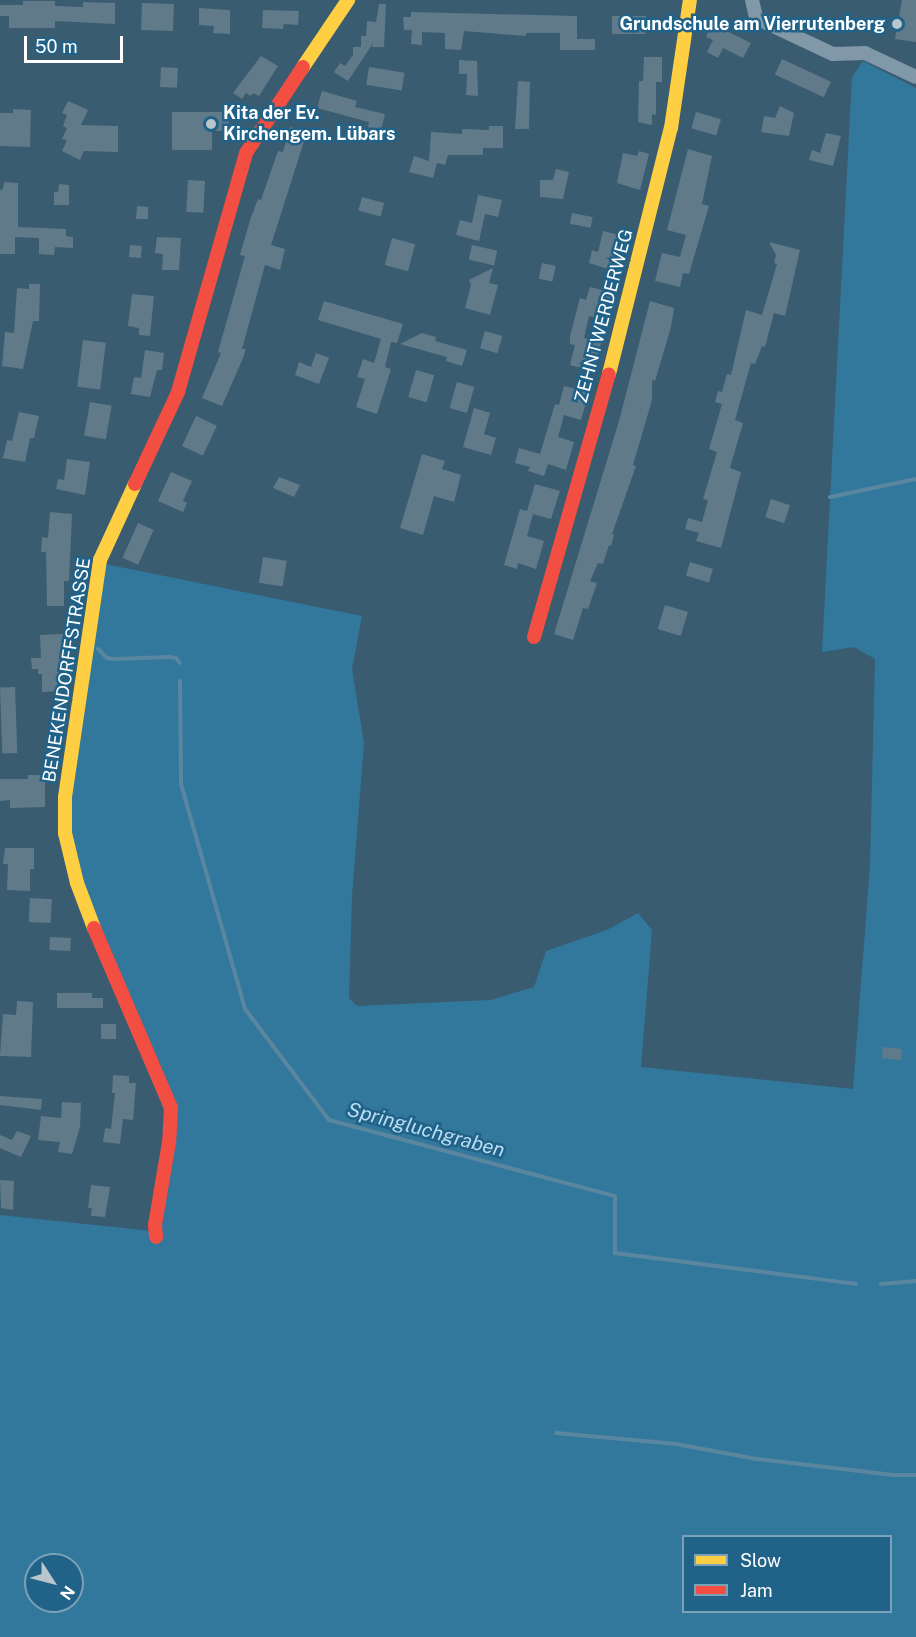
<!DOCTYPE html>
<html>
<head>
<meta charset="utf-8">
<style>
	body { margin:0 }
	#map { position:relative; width:916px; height:1637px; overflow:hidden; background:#395c71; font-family:"Public Sans",sans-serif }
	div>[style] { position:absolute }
	.green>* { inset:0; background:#32789d }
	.stream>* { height:4px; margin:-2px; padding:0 2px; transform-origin:2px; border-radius:2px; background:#5b86a0 }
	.building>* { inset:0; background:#607a8a; transform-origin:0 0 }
	.street>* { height:14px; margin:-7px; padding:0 7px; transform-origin:7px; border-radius:7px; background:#8098a7 }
	.slow>* { height:14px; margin:-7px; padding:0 7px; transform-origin:7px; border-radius:7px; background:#ffcf43 }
	.jam>* { height:14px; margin:-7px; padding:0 7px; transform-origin:7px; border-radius:7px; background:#f24e42 }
	.dots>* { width:16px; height:16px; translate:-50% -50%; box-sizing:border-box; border:3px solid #216289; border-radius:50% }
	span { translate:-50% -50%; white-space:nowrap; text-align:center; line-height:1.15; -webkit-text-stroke:5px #216289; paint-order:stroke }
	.poi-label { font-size:18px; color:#fff; font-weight:700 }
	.right { translate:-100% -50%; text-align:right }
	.left { translate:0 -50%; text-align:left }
	.street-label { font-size:18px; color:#fff }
	.water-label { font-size:20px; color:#b8ddf2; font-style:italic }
	.legend { position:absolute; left:682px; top:1535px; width:210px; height:78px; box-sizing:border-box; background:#216289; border:2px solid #7aa1b8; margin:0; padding:8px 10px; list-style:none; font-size:18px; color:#fff }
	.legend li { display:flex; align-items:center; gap:12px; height:30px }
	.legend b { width:30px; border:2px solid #7aa1b8 }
	.north { position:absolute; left:24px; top:1553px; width:60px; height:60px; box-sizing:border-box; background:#216289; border:2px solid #7aa1b8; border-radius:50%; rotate:126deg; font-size:16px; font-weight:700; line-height:24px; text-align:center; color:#fff }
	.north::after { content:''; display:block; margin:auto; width:21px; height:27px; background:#bac6cd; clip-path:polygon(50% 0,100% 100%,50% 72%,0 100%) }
	.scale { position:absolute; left:24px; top:36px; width:99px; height:27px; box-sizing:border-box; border:3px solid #fff; border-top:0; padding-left:8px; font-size:18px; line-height:21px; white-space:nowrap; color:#fff; -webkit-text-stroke:4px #216289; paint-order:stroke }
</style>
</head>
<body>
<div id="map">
	<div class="green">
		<i style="clip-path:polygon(evenodd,863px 61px,916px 88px,916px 1637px,0 1637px,0 1215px,161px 1232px,174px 1139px,82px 881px,70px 835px,70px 798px,105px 564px,362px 616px,352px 669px,364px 743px,352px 896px,349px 998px,357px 1006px,491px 1000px,534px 987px,546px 951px,607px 930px,638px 913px,652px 930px,641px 1067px,853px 1089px,870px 865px,875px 659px,854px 647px,822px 652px,852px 77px,863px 61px,684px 1536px,890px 1536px,890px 1612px,684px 1612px,684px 1536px,863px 61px,36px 1565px,72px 1565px,72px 1601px,36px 1601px,36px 1565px)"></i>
	</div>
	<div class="stream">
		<i style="left:830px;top:497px;width:88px;rotate:-11.8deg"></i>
		<i style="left:98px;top:649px;width:13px;rotate:45deg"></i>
		<i style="left:107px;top:658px;width:7px;rotate:8deg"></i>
		<i style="left:114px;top:659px;width:55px;rotate:-2.1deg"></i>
		<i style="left:169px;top:657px;width:7px;rotate:8deg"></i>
		<i style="left:176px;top:658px;width:6px;rotate:51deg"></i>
		<i style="left:180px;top:681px;width:103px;rotate:89.4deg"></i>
		<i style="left:181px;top:784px;width:234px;rotate:74.1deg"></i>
		<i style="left:245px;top:1009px;width:139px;rotate:52.9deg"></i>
		<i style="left:329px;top:1120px;width:296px;rotate:14.9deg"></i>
		<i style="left:615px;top:1196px;width:57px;rotate:90deg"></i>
		<i style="left:615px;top:1253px;width:243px;rotate:7.3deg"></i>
		<i style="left:881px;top:1284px;width:35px;rotate:-5deg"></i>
		<i style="left:556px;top:1433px;width:121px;rotate:5.2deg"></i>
		<i style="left:676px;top:1444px;width:82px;rotate:10.5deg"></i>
		<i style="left:757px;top:1459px;width:137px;rotate:6.7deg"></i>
		<i style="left:893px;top:1475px;width:23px"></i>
	</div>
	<div class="building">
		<i style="clip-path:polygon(902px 0,916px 0,916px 42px,895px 39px)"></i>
		<i style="clip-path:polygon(23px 1px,55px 1px,55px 6px,83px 7px,83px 2px,115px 3px,115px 24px,55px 21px,55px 28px,9px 28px,9px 16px,0 16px,0 5px,23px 5px)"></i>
		<i style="left:142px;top:3px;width:32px;height:27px;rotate:2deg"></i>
		<i style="clip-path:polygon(379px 4px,386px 4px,384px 47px,372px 47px,373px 43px,348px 81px,334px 72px,340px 63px,345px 66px,353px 55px,353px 47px,361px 47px,361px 36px,366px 36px,367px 21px,376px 22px)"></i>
		<i style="clip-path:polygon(199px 8px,230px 10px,230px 34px,213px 33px,214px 26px,199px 25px)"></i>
		<i style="clip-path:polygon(263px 10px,299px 11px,298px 25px,284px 24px,283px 29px,262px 28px)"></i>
		<i style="clip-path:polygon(411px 12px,577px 16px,577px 39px,595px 39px,595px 50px,560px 50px,560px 33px,526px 33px,526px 36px,464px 31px,461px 50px,445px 49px,445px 33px,422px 32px,422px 45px,411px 44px,412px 30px,404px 30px,403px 17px,411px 17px)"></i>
		<i style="left:612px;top:16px;width:34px;height:18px"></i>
		<i style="clip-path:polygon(712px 24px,751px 43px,743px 58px,723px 48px,718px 58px,707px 52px,713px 40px,706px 37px)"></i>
		<i style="clip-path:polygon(261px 56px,278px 66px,259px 96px,253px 93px,251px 96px,246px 93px,242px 99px,233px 93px)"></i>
		<i style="clip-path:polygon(644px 57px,662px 57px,662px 82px,656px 82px,656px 115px,652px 114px,652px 125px,638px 122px,639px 81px,643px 81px)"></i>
		<i style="left:782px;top:59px;width:54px;height:17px;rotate:25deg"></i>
		<i style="clip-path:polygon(459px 60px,477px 61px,478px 96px,466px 95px,467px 74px,459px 74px)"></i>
		<i style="left:161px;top:67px;width:17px;height:20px;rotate:3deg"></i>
		<i style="left:369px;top:67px;width:36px;height:18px;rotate:9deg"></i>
		<i style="clip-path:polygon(518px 81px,530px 82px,529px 129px,515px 129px)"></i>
		<i style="clip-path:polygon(322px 91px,357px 101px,355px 107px,385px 114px,381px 130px,368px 127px,369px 122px,317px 108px)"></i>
		<i style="clip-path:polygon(68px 101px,88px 110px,81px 125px,118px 126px,118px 152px,84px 151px,80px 160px,62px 151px,67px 140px,62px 139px,67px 128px,63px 126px,67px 115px,62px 113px)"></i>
		<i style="clip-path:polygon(780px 106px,794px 113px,789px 136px,761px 132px,764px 116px,775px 118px)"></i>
		<i style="clip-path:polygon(13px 109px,31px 110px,30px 147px,0 146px,0 113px,13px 113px)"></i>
		<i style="clip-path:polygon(172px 112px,229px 112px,229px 131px,212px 131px,212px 150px,172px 150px)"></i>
		<i style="left:696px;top:112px;width:26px;height:17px;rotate:16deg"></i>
		<i style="clip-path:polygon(489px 126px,503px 126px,503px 148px,483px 148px,483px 155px,448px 155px,445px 165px,437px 163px,433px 178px,409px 172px,414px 156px,429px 161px,431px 132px,462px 134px,462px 129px,489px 130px)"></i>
		<i style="clip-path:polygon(290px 127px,307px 132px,271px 245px,285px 249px,280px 270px,265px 265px,242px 349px,246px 349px,243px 358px,222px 406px,202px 398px,221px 353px,218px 352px,245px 256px,240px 255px,250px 220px,258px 199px,261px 200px,278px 151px,283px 152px)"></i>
		<i style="clip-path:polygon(826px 133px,841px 136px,833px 166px,809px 160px,812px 150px,820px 153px)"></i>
		<i style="clip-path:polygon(688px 149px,712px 156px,702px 204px,709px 206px,689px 274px,683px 273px,680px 287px,655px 281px,662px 253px,680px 257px,686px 235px,667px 230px)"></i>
		<i style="clip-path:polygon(639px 151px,649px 154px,640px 190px,617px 183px,623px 153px,637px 156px)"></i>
		<i style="clip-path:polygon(556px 169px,569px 172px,563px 199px,540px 197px,540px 180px,553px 180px)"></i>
		<i style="left:188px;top:180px;width:17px;height:32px;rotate:3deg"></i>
		<i style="clip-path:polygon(4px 182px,18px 183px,18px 227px,66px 229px,66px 236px,73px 237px,73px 248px,55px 247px,54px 255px,39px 254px,39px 238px,15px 237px,15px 254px,0 254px,0 190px,3px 189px)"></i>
		<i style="clip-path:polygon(59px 184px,69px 185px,69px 205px,54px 205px,54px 192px,58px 192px)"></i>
		<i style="clip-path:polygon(478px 195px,502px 200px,498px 217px,485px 214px,479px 241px,456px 235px,460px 220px,472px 223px)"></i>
		<i style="left:362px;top:197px;width:23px;height:14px;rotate:15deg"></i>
		<i style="clip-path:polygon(137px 206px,148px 207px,148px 219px,136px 219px)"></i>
		<i style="left:572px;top:213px;width:21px;height:11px;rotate:11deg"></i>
		<i style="clip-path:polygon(603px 231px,628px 237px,618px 272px,589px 263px,592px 250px,598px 252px)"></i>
		<i style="clip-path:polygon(157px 237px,181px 238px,179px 270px,162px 270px,163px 254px,155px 253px)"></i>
		<i style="left:392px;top:238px;width:24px;height:28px;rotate:15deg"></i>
		<i style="clip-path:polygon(769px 242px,800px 250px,785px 316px,774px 313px,765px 347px,762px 346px,755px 364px,751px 363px,735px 420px,743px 423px,730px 468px,741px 472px,721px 548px,696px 541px,699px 533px,685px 529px,688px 518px,702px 522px,708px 500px,703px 499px,717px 452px,709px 449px,722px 404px,715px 402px,718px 391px,722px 392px,727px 374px,731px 375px,746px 310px,762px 315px,777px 264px,774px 263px,776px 255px)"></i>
		<i style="left:130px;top:245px;width:12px;height:12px;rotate:5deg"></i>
		<i style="left:472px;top:245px;width:26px;height:15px;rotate:13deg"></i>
		<i style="left:542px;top:263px;width:14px;height:16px;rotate:12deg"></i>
		<i style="clip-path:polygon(493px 268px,489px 283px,498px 285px,490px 315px,465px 308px,471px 285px,469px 280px)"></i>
		<i style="clip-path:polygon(29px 284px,40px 284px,39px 321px,33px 321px,23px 369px,2px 366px,5px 332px,14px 333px,17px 288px,29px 289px)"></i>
		<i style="clip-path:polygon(590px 287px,614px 293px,607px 321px,589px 316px,584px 338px,601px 343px,594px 371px,570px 365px,575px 345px,570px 344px,570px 336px,580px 298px,586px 300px)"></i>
		<i style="clip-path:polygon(132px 294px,154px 296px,150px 336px,139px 335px,139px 328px,128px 326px)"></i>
		<i style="clip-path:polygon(324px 301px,403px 324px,397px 343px,391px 342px,385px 367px,391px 369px,377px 414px,356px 407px,365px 379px,357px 377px,363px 359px,374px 363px,381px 339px,318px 320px)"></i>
		<i style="clip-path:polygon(650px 301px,674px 308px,671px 327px,655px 381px,652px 380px,652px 400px,633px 465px,636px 466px,612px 534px,614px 535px,611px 546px,609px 545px,603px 564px,598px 563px,590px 581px,597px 583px,588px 609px,583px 608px,573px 640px,554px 634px,619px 421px)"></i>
		<i style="left:485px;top:331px;width:18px;height:18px;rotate:16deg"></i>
		<i style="clip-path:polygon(422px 333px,436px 337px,435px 341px,467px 350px,462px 366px,446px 361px,447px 357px,400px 344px)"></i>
		<i style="left:83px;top:340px;width:23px;height:47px;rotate:7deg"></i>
		<i style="clip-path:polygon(145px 350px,164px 353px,162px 370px,157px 370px,150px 397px,131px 394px,134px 377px,141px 378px)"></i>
		<i style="clip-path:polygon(316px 353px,329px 358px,319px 384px,295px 375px,299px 362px,311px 367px)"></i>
		<i style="left:416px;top:370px;width:19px;height:28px;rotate:16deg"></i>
		<i style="left:457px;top:382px;width:18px;height:27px;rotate:16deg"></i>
		<i style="clip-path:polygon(564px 386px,589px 392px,581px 420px,564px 415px,558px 437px,574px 442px,566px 470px,548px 464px,544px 476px,528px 471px,530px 467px,515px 463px,519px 448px,540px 454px,555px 404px,559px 405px)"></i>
		<i style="left:90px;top:402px;width:22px;height:34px;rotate:10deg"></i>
		<i style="clip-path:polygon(474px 408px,490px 413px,484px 434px,496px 438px,491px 455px,463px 447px)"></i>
		<i style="clip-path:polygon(19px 412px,39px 416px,34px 438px,30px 438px,25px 462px,3px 458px,7px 440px,12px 441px)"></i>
		<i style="left:196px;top:416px;width:23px;height:33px;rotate:25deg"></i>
		<i style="clip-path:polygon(422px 454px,445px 461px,442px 469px,461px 475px,454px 502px,434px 496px,423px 535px,400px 528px)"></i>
		<i style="clip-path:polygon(67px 459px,90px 462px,85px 495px,56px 489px,58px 479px,64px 480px)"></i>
		<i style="clip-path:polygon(171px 472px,192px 481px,183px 501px,187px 503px,183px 512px,158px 501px)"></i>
		<i style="clip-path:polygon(279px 477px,300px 485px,294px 497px,273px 488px)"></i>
		<i style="clip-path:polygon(535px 484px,560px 491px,551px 519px,533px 514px,527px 536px,544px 541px,536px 569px,518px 563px,517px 569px,504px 565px,520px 509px,527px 511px)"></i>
		<i style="left:771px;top:499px;width:20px;height:19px;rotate:18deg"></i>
		<i style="clip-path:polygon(50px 512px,72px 514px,69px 581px,64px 581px,64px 606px,47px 606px,46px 552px,41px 552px,42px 537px,48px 538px)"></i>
		<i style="left:138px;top:523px;width:17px;height:38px;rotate:24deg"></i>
		<i style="left:263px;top:557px;width:24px;height:26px;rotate:9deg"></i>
		<i style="left:690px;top:562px;width:24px;height:14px;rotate:17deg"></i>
		<i style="left:665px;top:605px;width:24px;height:25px;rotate:17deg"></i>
		<i style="clip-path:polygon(63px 634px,64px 667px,60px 668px,59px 691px,42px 692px,42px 674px,38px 674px,38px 669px,32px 669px,31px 658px,41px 658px,40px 635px)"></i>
		<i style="left:15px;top:687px;width:66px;height:15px;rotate:88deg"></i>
		<i style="clip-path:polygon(28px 775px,45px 775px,45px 807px,10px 808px,10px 800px,0 801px,0 779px,28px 779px)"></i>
		<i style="clip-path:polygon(5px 848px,34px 848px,34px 869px,30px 869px,30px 891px,7px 890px,8px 864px,3px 864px)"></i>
		<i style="left:30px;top:898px;width:22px;height:24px;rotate:3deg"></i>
		<i style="left:50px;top:937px;width:21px;height:13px;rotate:3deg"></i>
		<i style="clip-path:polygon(57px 993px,92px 993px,92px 998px,103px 998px,103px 1008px,57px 1008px)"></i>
		<i style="clip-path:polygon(17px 1001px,33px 1002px,31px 1057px,0 1056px,3px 1014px,16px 1015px)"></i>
		<i style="left:101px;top:1024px;width:15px;height:15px"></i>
		<i style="left:883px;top:1047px;width:19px;height:11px;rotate:6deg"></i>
		<i style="clip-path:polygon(113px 1075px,129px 1076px,129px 1083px,136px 1083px,133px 1120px,123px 1119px,120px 1144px,103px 1142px,105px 1128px,111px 1129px,115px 1093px,112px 1093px)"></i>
		<i style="clip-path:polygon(0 1096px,42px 1099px,41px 1110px,0 1105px)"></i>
		<i style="clip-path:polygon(62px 1102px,81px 1103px,80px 1127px,72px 1154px,58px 1152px,60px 1142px,38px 1140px,41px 1116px,61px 1118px)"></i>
		<i style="clip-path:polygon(17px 1131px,31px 1136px,21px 1157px,0 1148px,0 1135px,12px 1140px)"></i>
		<i style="clip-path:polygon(0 1180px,14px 1181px,13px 1210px,1px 1208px)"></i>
		<i style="clip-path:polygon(91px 1185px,110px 1187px,105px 1217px,91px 1216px,92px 1208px,88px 1208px)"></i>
	</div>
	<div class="street">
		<i style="left:752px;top:0;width:18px;rotate:77deg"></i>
		<i style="left:756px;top:18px;width:85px;rotate:25.1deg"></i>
		<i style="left:833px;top:54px;width:32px;rotate:-2deg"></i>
		<i style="left:865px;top:53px;width:56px;rotate:25.2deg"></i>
	</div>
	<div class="slow">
		<i style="left:303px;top:67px;width:81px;rotate:-56.1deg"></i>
		<i style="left:609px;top:374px;width:254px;rotate:-75.9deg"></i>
		<i style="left:671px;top:128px;width:129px;rotate:-81.6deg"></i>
		<i style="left:94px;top:928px;width:48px;rotate:-110.7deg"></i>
		<i style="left:77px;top:883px;width:51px;rotate:-103.5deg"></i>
		<i style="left:65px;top:833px;width:36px;rotate:-90deg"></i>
		<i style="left:65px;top:797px;width:240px;rotate:-81.6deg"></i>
		<i style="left:100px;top:560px;width:84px;rotate:-65.3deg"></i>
	</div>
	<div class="jam">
		<i style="left:135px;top:484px;width:102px;rotate:-64.9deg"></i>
		<i style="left:178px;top:392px;width:248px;rotate:-74.1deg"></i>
		<i style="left:246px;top:153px;width:103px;rotate:-56.5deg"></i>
		<i style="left:534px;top:637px;width:273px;rotate:-74.1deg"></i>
		<i style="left:94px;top:928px;width:196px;rotate:66.8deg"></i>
		<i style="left:171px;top:1108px;width:34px;rotate:93deg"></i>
		<i style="left:169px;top:1142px;width:84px;rotate:99.6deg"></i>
		<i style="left:155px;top:1225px;width:12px;rotate:85deg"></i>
	</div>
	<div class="dots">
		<i style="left:897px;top:24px;background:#bac6cd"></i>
		<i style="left:211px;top:124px;background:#bac6cd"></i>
	</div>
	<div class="poi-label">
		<span class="right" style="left:885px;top:24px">Grundschule am Vierrutenberg</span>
		<span class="left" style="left:223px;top:124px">Kita der Ev.<br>Kirchengem. Lübars</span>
	</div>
	<div class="street-label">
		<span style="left:604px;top:316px;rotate:-75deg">ZEHNTWERDERWEG</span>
		<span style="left:67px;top:670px;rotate:-81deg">BENEKENDORFFSTRASSE</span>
	</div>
	<div class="water-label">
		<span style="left:426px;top:1130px;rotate:15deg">Springluchgraben</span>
	</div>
	<ul class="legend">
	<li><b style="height:8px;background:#ffcf43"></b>Slow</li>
	<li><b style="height:8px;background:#f24e42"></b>Jam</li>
	</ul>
	<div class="north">N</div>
	<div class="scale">50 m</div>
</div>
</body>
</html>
